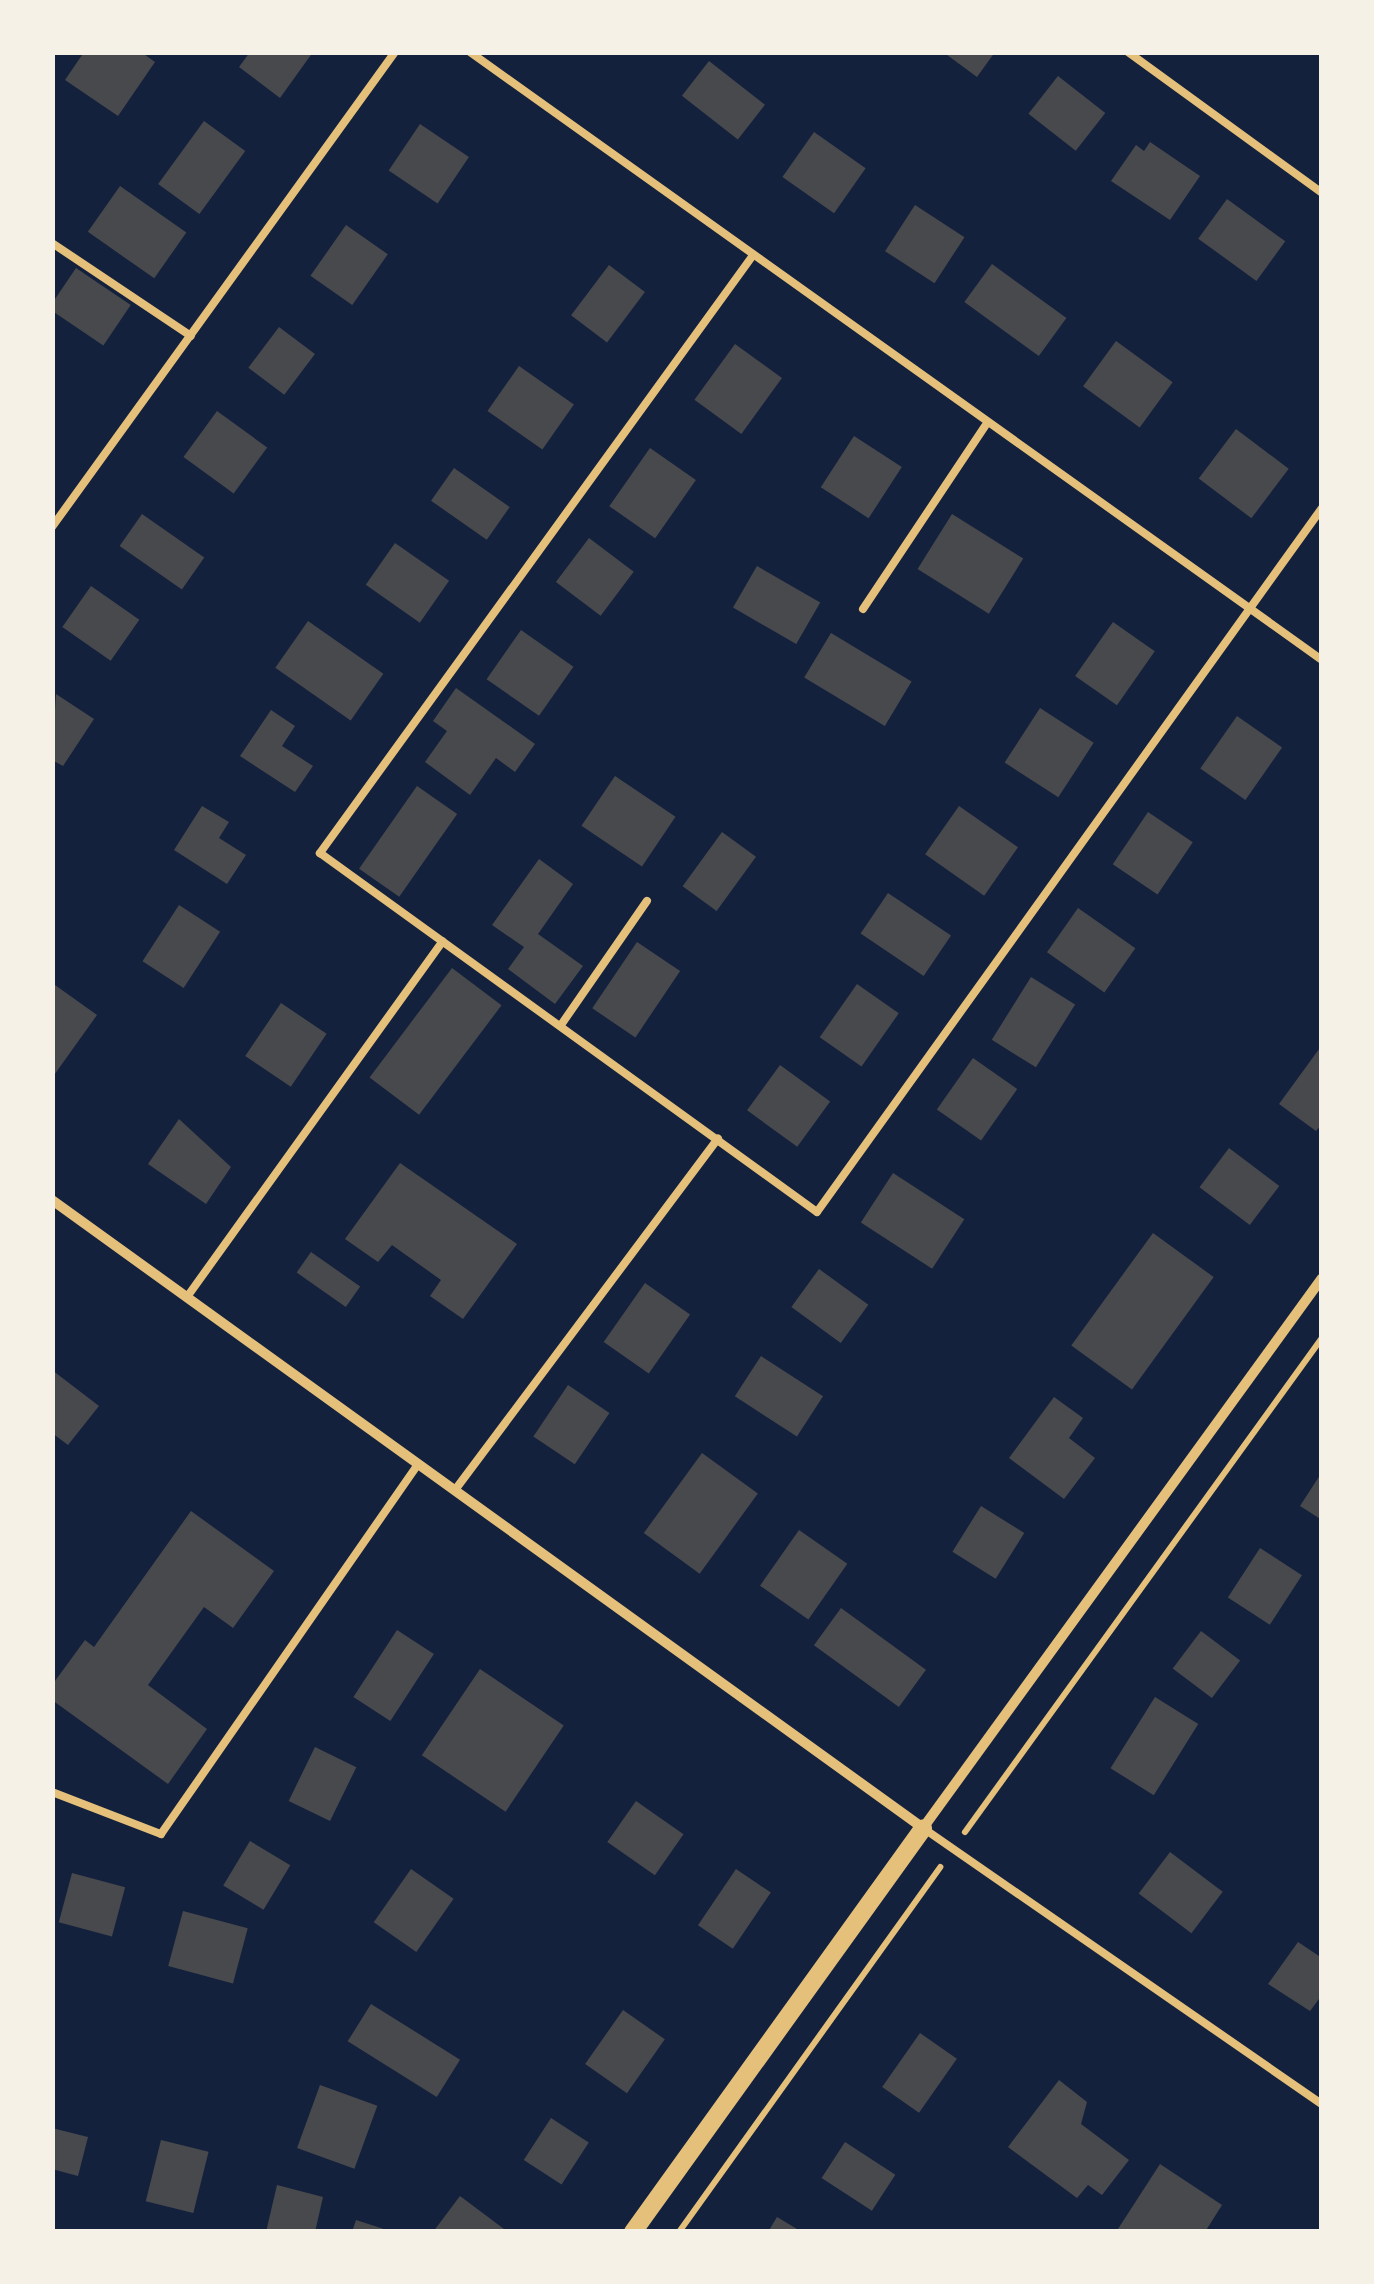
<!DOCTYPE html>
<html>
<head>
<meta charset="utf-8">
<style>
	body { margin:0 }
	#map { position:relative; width:1374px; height:2284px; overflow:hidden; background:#14213d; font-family:Lato,sans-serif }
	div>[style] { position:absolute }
	.building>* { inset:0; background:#48494c; transform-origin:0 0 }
	.path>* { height:6px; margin:-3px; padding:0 3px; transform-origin:3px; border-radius:3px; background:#e5c07b }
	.service>* { height:8px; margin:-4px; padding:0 4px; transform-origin:4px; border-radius:4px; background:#e5c07b }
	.minor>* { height:10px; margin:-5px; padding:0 5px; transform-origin:5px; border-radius:5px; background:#e5c07b }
	.tertiary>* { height:18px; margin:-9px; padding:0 9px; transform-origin:9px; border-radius:9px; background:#e5c07b }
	span { translate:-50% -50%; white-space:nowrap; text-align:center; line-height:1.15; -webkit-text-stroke:10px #f6f1e7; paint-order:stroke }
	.frame { position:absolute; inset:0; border:55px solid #f6f1e7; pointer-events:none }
</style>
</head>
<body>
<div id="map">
	<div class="building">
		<i style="clip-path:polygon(84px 52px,141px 52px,155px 62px,118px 116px,65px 80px)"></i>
		<i style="clip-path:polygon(250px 52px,313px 52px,280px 98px,239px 67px)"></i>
		<i style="clip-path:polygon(943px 52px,995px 52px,977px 77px)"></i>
		<i style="left:709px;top:61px;width:71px;height:44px;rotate:38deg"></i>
		<i style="left:1058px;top:76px;width:60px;height:48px;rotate:38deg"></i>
		<i style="left:204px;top:121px;width:51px;height:78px;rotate:36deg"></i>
		<i style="left:420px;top:124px;width:59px;height:56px;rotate:34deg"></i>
		<i style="left:814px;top:132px;width:63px;height:55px;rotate:35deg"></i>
		<i style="clip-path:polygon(1150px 142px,1200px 176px,1170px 220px,1111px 181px,1136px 145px,1144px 151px)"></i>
		<i style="left:120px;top:186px;width:81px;height:56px;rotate:35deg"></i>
		<i style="left:1227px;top:199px;width:72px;height:49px;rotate:36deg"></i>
		<i style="left:915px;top:205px;width:59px;height:55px;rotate:33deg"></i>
		<i style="left:346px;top:225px;width:51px;height:62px;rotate:35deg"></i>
		<i style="left:992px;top:264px;width:92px;height:47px;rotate:36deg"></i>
		<i style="left:609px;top:265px;width:45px;height:63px;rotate:37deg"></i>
		<i style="left:76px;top:268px;width:66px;height:49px;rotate:34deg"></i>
		<i style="left:279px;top:327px;width:45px;height:51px;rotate:37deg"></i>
		<i style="left:1116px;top:341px;width:70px;height:56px;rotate:36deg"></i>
		<i style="left:735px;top:344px;width:58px;height:69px;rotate:36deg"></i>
		<i style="left:519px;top:366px;width:67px;height:55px;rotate:35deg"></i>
		<i style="left:217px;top:411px;width:62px;height:57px;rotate:36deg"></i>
		<i style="left:1236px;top:429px;width:66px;height:62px;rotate:37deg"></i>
		<i style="left:854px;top:436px;width:57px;height:61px;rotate:33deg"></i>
		<i style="left:650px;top:448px;width:56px;height:71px;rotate:35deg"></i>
		<i style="left:454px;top:468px;width:68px;height:40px;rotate:35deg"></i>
		<i style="left:142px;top:514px;width:76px;height:39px;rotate:35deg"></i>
		<i style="left:952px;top:514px;width:84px;height:65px;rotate:32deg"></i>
		<i style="left:589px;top:538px;width:56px;height:55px;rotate:37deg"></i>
		<i style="left:395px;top:543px;width:66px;height:51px;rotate:35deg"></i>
		<i style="left:757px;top:566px;width:73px;height:48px;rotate:30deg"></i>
		<i style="left:91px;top:586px;width:59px;height:50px;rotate:35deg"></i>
		<i style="left:308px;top:621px;width:92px;height:57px;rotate:35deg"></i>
		<i style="left:1113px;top:622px;width:51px;height:66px;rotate:35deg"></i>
		<i style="left:521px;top:630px;width:64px;height:60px;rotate:35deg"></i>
		<i style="left:831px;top:633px;width:94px;height:52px;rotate:31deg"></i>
		<i style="clip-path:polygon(456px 688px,535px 744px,515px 772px,496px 758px,470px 795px,425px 762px,447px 731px,433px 721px)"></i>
		<i style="clip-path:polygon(56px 694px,94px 719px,63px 766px,52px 760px)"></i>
		<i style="left:1040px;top:708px;width:64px;height:65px;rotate:33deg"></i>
		<i style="clip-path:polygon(271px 710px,295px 726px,282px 746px,313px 766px,295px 792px,240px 756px)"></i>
		<i style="left:1237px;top:716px;width:55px;height:64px;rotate:35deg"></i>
		<i style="left:615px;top:776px;width:73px;height:60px;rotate:34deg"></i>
		<i style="left:417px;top:786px;width:49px;height:101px;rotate:35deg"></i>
		<i style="clip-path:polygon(202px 806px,229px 822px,219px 838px,246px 855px,227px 884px,174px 850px)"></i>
		<i style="left:959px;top:806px;width:72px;height:59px;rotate:35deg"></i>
		<i style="left:1148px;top:812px;width:54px;height:63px;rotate:34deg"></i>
		<i style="left:722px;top:832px;width:42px;height:67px;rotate:36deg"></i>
		<i style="clip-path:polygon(539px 859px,573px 884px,538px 934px,583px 966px,555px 1004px,508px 969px,524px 947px,492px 925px)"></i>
		<i style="left:888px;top:893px;width:76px;height:49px;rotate:34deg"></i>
		<i style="left:179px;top:905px;width:49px;height:67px;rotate:33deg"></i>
		<i style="left:1078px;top:908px;width:70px;height:54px;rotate:35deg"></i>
		<i style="left:637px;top:942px;width:52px;height:80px;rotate:34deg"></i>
		<i style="left:452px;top:968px;width:62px;height:137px;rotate:37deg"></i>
		<i style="left:1031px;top:977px;width:52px;height:74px;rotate:32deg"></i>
		<i style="left:857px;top:984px;width:51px;height:65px;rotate:35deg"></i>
		<i style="clip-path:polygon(55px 985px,97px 1015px,52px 1078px,52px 988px)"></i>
		<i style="left:281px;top:1003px;width:55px;height:64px;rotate:34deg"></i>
		<i style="clip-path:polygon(1322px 1045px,1322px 1124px,1316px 1131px,1279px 1104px)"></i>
		<i style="left:973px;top:1058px;width:54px;height:63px;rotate:35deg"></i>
		<i style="left:780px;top:1065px;width:62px;height:56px;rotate:36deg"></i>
		<i style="clip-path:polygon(179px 1119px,231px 1167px,206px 1204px,148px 1164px)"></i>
		<i style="left:1229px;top:1148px;width:63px;height:49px;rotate:37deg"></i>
		<i style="clip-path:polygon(400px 1163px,517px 1244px,463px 1319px,430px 1296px,441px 1280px,392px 1245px,378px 1262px,345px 1239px)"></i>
		<i style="left:893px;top:1173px;width:85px;height:59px;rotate:33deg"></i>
		<i style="left:1153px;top:1233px;width:75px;height:139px;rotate:36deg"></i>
		<i style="left:311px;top:1252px;width:60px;height:25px;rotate:35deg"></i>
		<i style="left:819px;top:1269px;width:61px;height:47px;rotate:36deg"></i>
		<i style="left:645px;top:1283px;width:55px;height:72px;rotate:35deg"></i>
		<i style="left:761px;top:1356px;width:74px;height:48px;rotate:33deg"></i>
		<i style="clip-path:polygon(52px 1370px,99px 1406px,68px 1445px,52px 1433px)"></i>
		<i style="left:568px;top:1385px;width:50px;height:62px;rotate:34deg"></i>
		<i style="clip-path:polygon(1054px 1397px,1083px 1418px,1069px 1438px,1095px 1458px,1064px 1499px,1009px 1458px)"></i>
		<i style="left:702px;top:1453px;width:69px;height:99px;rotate:36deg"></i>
		<i style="clip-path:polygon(1322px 1472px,1322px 1520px,1300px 1506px)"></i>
		<i style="left:981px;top:1506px;width:51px;height:54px;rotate:32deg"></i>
		<i style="clip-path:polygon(191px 1511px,274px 1571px,233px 1628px,204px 1607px,148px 1685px,207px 1729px,168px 1784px,52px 1700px,52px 1685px,85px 1640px,94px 1647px)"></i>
		<i style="left:799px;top:1530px;width:59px;height:68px;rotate:35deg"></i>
		<i style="left:1260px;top:1548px;width:50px;height:59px;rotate:33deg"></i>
		<i style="left:841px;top:1608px;width:105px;height:46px;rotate:36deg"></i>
		<i style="left:397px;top:1630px;width:44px;height:80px;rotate:33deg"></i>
		<i style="left:1201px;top:1631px;width:49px;height:47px;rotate:37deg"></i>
		<i style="left:480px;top:1669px;width:101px;height:104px;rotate:34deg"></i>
		<i style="left:1155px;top:1697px;width:51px;height:84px;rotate:32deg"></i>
		<i style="left:315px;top:1747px;width:46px;height:60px;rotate:26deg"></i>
		<i style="left:636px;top:1801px;width:58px;height:50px;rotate:35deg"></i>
		<i style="left:250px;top:1841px;width:47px;height:52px;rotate:31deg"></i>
		<i style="left:1170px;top:1852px;width:66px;height:52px;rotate:37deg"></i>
		<i style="left:411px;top:1869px;width:52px;height:65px;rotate:35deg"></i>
		<i style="left:736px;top:1869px;width:42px;height:68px;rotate:34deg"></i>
		<i style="left:72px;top:1873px;width:55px;height:51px;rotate:15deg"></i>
		<i style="left:183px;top:1911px;width:67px;height:57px;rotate:15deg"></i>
		<i style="clip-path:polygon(1298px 1942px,1322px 1958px,1322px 1995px,1310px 2011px,1268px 1984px)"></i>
		<i style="left:371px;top:2004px;width:105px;height:44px;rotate:32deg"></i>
		<i style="left:623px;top:2010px;width:51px;height:66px;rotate:35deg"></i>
		<i style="left:920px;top:2033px;width:45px;height:66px;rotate:35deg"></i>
		<i style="clip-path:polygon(1059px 2080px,1087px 2102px,1081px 2124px,1129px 2160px,1102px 2195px,1088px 2185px,1077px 2198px,1008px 2147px)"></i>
		<i style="left:320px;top:2085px;width:61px;height:67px;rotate:20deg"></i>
		<i style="left:551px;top:2118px;width:45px;height:50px;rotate:33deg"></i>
		<i style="clip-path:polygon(52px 2128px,88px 2137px,78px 2176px,52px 2169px)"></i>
		<i style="left:161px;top:2140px;width:49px;height:63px;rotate:14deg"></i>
		<i style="left:845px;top:2142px;width:60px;height:43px;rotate:33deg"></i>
		<i style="clip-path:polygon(1160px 2164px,1222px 2205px,1205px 2232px,1116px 2232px)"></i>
		<i style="clip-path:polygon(277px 2185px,323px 2197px,315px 2232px,266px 2232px)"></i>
		<i style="clip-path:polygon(460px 2196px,508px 2232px,433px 2232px)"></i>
		<i style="clip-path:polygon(777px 2217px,802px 2232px,768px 2232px)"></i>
		<i style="clip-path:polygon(356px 2220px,390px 2231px,390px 2232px,352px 2232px)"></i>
	</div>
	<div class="path">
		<i style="left:965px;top:1832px;width:609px;rotate:-54.15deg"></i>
		<i style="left:679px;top:2232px;width:449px;rotate:-54.4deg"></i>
	</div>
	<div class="service">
		<i style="left:470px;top:52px;width:1047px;rotate:35.51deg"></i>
		<i style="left:1128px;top:52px;width:240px;rotate:36deg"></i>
		<i style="left:52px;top:243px;width:167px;rotate:33.8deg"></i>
		<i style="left:751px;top:258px;width:735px;rotate:125.92deg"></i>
		<i style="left:320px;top:853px;width:613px;rotate:35.84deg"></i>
		<i style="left:817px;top:1212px;width:866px;rotate:-54.35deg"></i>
		<i style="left:52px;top:527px;width:586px;rotate:-54.17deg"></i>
		<i style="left:863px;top:609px;width:220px;rotate:-56.3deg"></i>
		<i style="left:561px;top:1025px;width:151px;rotate:-55.3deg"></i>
		<i style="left:187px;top:1297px;width:438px;rotate:-54.3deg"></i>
		<i style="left:455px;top:1490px;width:439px;rotate:-53.2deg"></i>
		<i style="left:52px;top:1792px;width:117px;rotate:21.1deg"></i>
		<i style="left:161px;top:1834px;width:450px;rotate:-55.2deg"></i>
		<i style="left:923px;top:1828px;width:485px;rotate:34.7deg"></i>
	</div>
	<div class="minor">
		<i style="left:52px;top:1200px;width:1074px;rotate:35.79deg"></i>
		<i style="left:923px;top:1828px;width:679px;rotate:-54.04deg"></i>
	</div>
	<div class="tertiary">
		<i style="left:633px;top:2232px;width:497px;rotate:-54.3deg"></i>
	</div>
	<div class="frame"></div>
</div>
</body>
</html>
